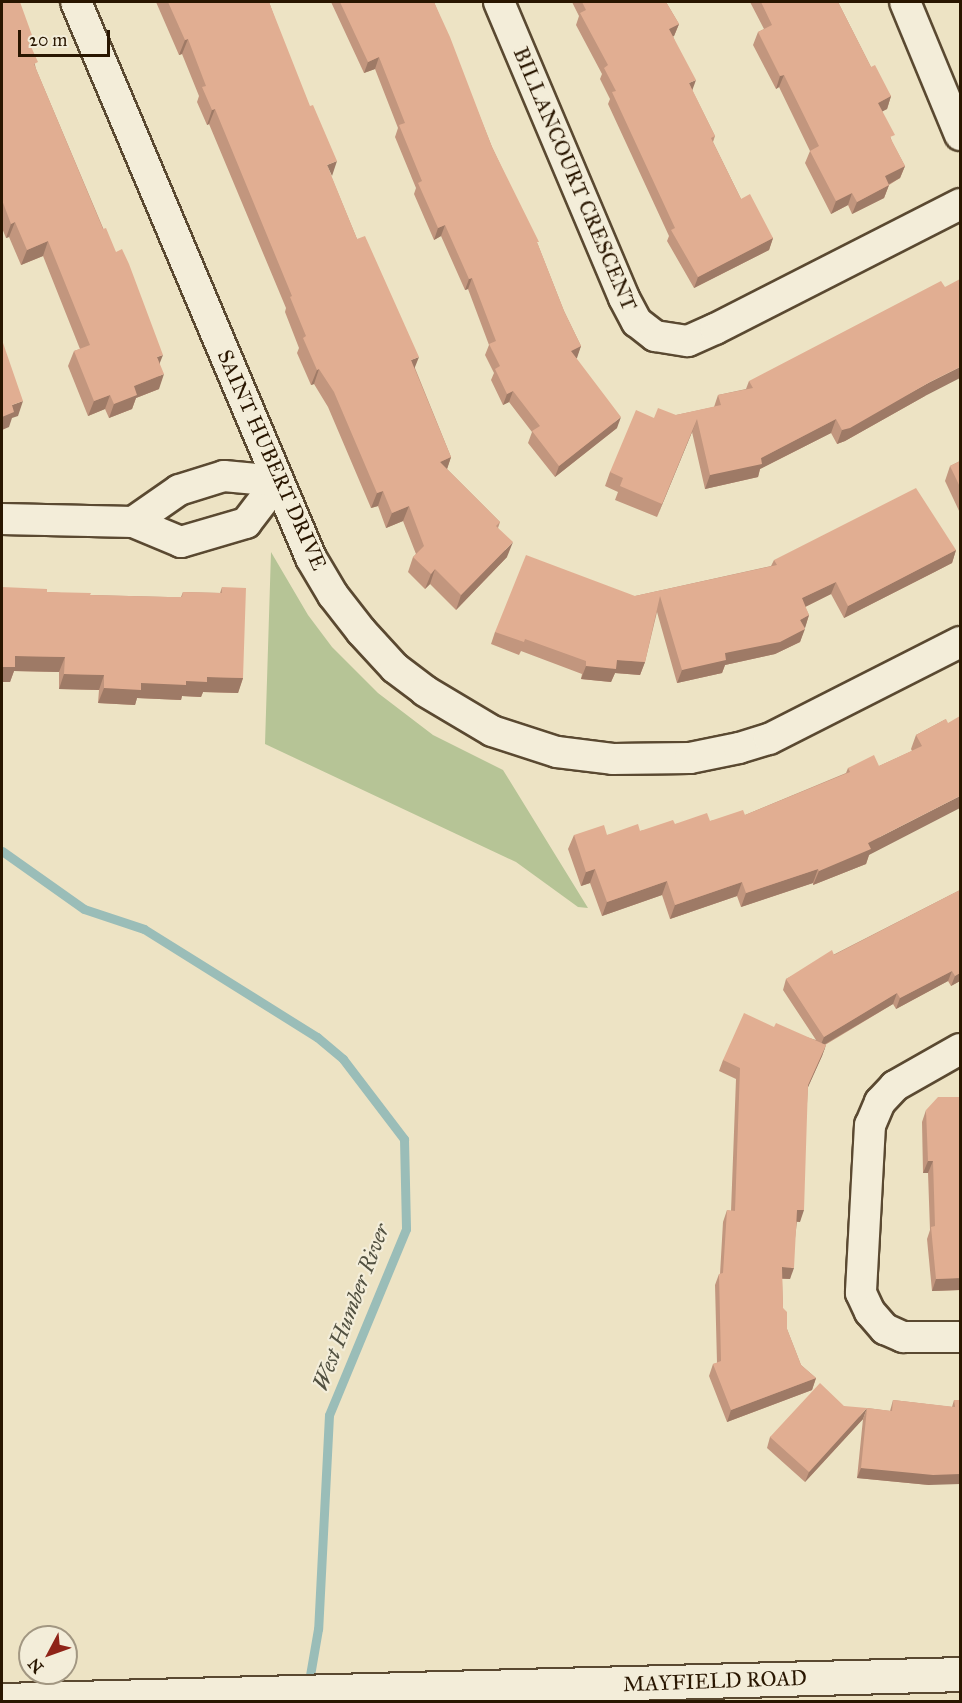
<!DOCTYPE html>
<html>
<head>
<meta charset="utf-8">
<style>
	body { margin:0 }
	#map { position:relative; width:962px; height:1703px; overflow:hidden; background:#ede3c4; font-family:"IM FELL Great Primer",serif }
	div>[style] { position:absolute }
	.green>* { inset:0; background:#b6c496 }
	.stream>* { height:9px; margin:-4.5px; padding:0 4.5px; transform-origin:4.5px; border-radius:4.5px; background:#9abdb8 }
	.roads { filter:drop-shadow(2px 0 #5a4931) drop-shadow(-2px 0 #5a4931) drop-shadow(0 2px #5a4931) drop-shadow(0 -2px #5a4931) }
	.street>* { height:30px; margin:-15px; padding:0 15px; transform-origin:15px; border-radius:15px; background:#f3edd9 }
	.secondary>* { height:33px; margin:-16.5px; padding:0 16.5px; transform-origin:16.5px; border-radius:16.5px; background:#f3edd9 }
	.wall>* { inset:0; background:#c2967e }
	.shaded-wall>* { inset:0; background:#9e7a66 }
	.building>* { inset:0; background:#e1ae92 }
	span { translate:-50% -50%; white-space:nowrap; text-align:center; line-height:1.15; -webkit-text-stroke:4.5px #f3edd9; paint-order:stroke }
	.street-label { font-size:21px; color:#291600 }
	.water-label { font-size:22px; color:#515040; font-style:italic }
	.frame { position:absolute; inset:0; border:3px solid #291600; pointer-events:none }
	.north { position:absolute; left:18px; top:1625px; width:60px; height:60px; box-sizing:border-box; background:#f3edd9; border:2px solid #a29782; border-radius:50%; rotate:229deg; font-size:16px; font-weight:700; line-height:24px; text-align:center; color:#291600 }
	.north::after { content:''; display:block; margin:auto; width:21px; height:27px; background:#8f2418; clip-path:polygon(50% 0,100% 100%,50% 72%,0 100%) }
	.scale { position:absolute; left:18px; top:30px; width:92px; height:27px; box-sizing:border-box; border:3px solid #291600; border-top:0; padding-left:8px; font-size:18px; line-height:21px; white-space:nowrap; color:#291600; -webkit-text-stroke:4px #f3edd9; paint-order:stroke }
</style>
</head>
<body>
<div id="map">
	<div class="green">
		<i style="clip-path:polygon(271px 552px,308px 615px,332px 647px,378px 693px,433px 735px,503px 770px,588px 908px,578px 907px,516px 862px,265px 744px)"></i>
	</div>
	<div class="stream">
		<i style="left:2px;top:851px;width:100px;rotate:35.3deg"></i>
		<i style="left:84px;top:909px;width:63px;rotate:18.4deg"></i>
		<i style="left:144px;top:929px;width:204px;rotate:32deg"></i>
		<i style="left:317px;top:1037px;width:34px;rotate:40deg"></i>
		<i style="left:343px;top:1059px;width:101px;rotate:52.7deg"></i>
		<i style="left:404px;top:1139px;width:90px;rotate:88.7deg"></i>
		<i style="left:406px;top:1229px;width:201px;rotate:112.5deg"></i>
		<i style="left:329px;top:1415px;width:214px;rotate:92.9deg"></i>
		<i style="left:318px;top:1629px;width:59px;rotate:99.8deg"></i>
	</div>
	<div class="roads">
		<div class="street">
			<i style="left:76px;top:2px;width:604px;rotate:67.09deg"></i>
			<i style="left:311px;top:558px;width:43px;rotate:59.3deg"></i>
			<i style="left:333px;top:595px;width:46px;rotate:52.1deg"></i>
			<i style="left:361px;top:631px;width:50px;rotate:47.4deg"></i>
			<i style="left:395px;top:668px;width:38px;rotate:37deg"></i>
			<i style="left:425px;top:691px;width:78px;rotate:30.8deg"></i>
			<i style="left:492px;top:731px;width:68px;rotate:17.9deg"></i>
			<i style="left:557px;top:752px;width:56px;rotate:7.1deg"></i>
			<i style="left:613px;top:759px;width:77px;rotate:-0.7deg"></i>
			<i style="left:690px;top:758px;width:50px;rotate:-11.5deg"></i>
			<i style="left:739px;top:748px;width:31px;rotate:-17deg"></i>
			<i style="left:769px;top:739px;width:214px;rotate:-26.9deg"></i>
			<i style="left:499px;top:2px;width:321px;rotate:67.1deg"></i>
			<i style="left:624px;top:298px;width:27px;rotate:62deg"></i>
			<i style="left:637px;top:322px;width:23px;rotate:38deg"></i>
			<i style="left:655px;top:336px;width:33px;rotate:9deg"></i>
			<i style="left:688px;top:341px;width:30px;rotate:-24deg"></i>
			<i style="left:715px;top:329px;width:275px;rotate:-27deg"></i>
			<i style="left:905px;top:2px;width:144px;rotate:67.5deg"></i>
			<i style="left:2px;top:519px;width:131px;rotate:1.3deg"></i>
			<i style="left:133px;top:522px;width:52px;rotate:22.6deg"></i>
			<i style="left:181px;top:542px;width:68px;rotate:-16.3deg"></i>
			<i style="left:246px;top:523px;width:53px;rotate:-52.7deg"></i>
			<i style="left:133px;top:522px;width:56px;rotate:-34.8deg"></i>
			<i style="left:179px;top:490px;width:47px;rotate:-17.3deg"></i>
			<i style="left:224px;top:476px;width:54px;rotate:5.3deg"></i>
			<i style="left:960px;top:1049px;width:75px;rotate:150.4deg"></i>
			<i style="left:895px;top:1086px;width:22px;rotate:133deg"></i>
			<i style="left:880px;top:1102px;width:25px;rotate:113deg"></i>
			<i style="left:870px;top:1125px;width:168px;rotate:93.1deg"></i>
			<i style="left:861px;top:1293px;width:21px;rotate:65deg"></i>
			<i style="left:870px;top:1312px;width:23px;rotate:49deg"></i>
			<i style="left:885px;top:1329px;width:20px;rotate:24deg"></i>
			<i style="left:903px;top:1337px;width:57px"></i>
		</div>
		<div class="secondary">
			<i style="left:2px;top:1700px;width:958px;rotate:-1.55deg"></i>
		</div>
	</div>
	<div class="wall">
		<i style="clip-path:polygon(2px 2px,30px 44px,36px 69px,160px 363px,159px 389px,136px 398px,132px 409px,109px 418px,105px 409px,88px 416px,68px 366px,74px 351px,80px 349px,43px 256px,21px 265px,9px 237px,6px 238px,2px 228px)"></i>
		<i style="clip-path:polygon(156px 2px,269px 2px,331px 176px,357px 239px,415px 368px,451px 457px,447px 469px,500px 522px,498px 528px,507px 557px,456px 610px,430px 584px,425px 589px,408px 572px,413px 557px,416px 554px,403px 521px,386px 528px,378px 506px,371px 508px,328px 407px,314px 384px,311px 385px,297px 353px,299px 348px,285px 312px,286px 308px,209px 124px,207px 125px,197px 102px,199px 96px,182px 54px,179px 55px)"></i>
		<i style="clip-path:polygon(331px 2px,434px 2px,492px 147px,538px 245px,564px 311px,581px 346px,576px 358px,617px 428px,555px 477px,528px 443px,532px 432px,509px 402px,503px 405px,491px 380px,494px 373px,485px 355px,489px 345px,468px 289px,465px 290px,441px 236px,434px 240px,414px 194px,416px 188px,395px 137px,398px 128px,375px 69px,364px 73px)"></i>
		<i style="clip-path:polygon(572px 2px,666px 2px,679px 24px,674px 36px,673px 36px,692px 90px,715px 136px,713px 142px,741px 199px,773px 238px,769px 250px,694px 288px,667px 241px,669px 236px,608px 104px,610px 99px,600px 79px,602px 74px,576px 25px,579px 16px)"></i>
		<i style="clip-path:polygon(750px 2px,838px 2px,871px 67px,891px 96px,887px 109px,882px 111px,892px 142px,905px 166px,900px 178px,889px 185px,884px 198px,852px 214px,848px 205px,831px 214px,805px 163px,810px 151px,779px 87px,776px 89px,753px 45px,758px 32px,764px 29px)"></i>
		<i style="clip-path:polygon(749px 381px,925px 396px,845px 441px,837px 444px,831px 433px,760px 469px,758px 477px,705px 489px,692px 432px,657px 517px,615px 500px,618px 492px,605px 486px,610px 472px,654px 418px,676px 415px,714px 407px,718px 395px,746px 389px)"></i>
		<i style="clip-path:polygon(960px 461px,960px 513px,945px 481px,950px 466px)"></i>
		<i style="clip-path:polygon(956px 550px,952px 563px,844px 618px,831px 594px,805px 607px,809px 615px,800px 642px,775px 654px,725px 665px,722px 673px,677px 683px,657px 612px,645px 662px,640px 675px,615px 673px,611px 682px,581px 679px,582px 674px,521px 651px,519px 655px,491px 644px,495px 632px,635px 596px,771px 566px,774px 560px)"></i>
		<i style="clip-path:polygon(222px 587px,243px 678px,238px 693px,203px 692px,201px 697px,182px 696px,181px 700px,137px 698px,135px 705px,98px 703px,99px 690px,59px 689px,59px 672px,14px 671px,10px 682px,2px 682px,47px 592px,90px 595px,168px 597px,181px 597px,183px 592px,220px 593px)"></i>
		<i style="clip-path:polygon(946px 719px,869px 855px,866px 864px,813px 885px,813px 883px,741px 907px,737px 896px,670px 919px,662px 895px,602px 916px,590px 883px,581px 886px,568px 849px,574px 835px,607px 835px,640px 831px,675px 824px,710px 821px,745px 815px,846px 773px,848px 768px,879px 766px,912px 751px,911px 749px,916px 735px)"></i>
		<i style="clip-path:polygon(960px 890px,960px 981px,951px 986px,948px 981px,896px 1009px,893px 1004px,825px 1045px,826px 1045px,822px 1056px,808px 1087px,800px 1222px,797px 1222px,790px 1279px,782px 1279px,783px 1308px,787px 1329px,801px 1365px,816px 1378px,812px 1390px,727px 1422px,709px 1376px,713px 1364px,717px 1363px,715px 1285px,719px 1274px,720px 1274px,723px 1222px,727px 1210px,731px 1211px,736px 1079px,719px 1071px,723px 1060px,774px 1027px,816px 1040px,783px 990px,786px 979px)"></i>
		<i style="clip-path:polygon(926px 1110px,960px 1290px,932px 1291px,927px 1239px,930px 1230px,928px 1173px,923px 1173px,922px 1122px)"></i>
		<i style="clip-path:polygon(893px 1400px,952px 1407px,954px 1400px,960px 1400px,929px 1485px,857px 1478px,863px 1419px,867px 1408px,890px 1411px)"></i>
		<i style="clip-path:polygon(844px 1406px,863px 1419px,805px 1482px,767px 1448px,770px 1437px)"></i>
	</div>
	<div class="shaded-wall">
		<i style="clip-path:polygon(679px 24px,674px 36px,665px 41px,669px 29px)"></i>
		<i style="clip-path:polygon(188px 39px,182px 54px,179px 55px,185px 40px)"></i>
		<i style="clip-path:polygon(379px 57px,375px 69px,364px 73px,368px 62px)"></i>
		<i style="clip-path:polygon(784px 75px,779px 87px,776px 89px,780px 76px)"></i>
		<i style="clip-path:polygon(696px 80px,692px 91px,689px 83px)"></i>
		<i style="clip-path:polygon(891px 96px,887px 109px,874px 116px,878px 103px)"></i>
		<i style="clip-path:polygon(215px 109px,209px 124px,207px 125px,212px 110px)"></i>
		<i style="clip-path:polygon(337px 161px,332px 176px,327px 165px)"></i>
		<i style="clip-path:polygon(905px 166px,900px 178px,880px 189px,885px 176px)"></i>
		<i style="clip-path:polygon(889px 185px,884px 198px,852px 214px,857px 202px)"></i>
		<i style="clip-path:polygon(852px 193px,848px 205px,831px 214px,836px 201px)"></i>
		<i style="clip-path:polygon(15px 222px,9px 237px,6px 238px,11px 224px)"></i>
		<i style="clip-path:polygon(445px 225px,441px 236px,434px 240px,438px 228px)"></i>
		<i style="clip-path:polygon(773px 238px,769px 250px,694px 288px,698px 277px)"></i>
		<i style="clip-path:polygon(48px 241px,43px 256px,21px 265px,27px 250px)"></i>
		<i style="clip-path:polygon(472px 278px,468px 289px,465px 290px,469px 279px)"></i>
		<i style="clip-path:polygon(581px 346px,577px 358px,567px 362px,571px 351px)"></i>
		<i style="clip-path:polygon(163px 355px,157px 370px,157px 357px)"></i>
		<i style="clip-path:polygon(419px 357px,413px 372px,411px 360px)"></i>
		<i style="clip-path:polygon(960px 367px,960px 378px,925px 396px,845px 441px,837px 444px,842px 430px,930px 382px)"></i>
		<i style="clip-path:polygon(319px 369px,314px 384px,311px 385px,317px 370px)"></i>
		<i style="clip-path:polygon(164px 374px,159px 389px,136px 398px,132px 409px,109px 418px,114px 404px,134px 386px)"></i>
		<i style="clip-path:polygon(513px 391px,509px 402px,503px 405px,507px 394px)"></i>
		<i style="clip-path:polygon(110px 395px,105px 409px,88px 416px,94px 401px)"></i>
		<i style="clip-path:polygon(23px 401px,18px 416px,12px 418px,9px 427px,2px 430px,2px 417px,12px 405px)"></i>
		<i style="clip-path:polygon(621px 417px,617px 428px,555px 477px,559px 466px)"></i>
		<i style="clip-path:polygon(697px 419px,692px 432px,657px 517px,662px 504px)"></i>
		<i style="clip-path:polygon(836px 419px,831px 433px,760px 469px,758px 477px,705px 489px,710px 475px,761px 458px)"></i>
		<i style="clip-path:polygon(451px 457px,446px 472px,440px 462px)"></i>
		<i style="clip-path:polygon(383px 491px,378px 506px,371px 508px,377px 493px)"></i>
		<i style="clip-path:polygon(409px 506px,403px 521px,386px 528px,392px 513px)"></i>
		<i style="clip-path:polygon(513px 542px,507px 557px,456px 610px,461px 595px)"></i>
		<i style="clip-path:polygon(956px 550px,952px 563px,844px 618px,848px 606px)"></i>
		<i style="clip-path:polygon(435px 569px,430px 584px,425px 589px,431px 574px)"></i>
		<i style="clip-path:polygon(836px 582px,831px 594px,797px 611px,802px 598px)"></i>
		<i style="clip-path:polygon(809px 615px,805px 628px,800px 620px)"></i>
		<i style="clip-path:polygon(805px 629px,800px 642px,775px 654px,725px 665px,722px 673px,677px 683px,682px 670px,725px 653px)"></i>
		<i style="clip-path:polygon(15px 656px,65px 657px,59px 672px,14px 671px,10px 682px,2px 682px,2px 667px)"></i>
		<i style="clip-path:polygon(617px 660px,645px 662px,640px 675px,615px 673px,611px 682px,581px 679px,586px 666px)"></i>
		<i style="clip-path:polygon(64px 674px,104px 675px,99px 690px,59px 689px)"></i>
		<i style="clip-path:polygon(207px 677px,243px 678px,238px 693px,203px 692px,201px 697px,182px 696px,181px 700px,137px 698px,135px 705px,98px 703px,104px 688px,141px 683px,186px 681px)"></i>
		<i style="clip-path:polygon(960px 796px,960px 808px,869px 855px,866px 864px,813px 885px,819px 871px,868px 843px)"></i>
		<i style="clip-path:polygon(595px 869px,590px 883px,581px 886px,586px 872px)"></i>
		<i style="clip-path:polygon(818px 869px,813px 883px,741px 907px,746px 893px)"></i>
		<i style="clip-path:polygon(667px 881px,662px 895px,602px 916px,607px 902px)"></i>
		<i style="clip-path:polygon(742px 882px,737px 896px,670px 919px,675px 905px)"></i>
		<i style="clip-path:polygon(952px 971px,948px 981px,896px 1009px,900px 998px)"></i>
		<i style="clip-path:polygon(960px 973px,960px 981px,951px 986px,955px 976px)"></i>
		<i style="clip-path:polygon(897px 993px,893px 1004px,820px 1047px,824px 1037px)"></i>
		<i style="clip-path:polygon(826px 1045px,822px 1056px,804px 1096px,808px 1085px)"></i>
		<i style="clip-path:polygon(928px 1161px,933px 1161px,928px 1173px,923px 1173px)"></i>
		<i style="clip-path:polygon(797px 1210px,804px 1210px,800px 1222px,793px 1221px)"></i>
		<i style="clip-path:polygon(782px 1267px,794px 1268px,790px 1279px,778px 1278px)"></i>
		<i style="clip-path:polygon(960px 1278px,960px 1290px,932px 1291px,936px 1279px)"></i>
		<i style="clip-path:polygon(816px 1378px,812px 1390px,727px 1422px,731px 1410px)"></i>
		<i style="clip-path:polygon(867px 1408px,863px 1419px,805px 1482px,809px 1472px)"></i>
		<i style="clip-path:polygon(861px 1468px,960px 1474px,960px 1484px,929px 1485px,857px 1478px)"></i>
	</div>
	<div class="building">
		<i style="clip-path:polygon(2px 2px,20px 2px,33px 38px,28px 40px,38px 62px,34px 64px,103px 229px,106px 228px,116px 252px,122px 249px,129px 264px,163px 355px,157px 357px,164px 374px,134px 386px,137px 395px,114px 404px,110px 395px,94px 401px,74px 351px,90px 345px,48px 241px,27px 250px,15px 222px,11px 224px,2px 200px)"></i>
		<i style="clip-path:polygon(168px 2px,269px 2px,310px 106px,313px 105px,337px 161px,327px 165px,357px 239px,365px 236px,419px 357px,411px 360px,451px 457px,440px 462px,500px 522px,496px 526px,513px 542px,461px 595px,435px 569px,431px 574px,413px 557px,424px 546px,409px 506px,392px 513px,383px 491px,377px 493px,334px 392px,319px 369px,317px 370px,303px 338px,306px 336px,290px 297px,292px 296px,215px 109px,212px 110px,202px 87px,206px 86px,188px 39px,185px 40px)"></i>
		<i style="clip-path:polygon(340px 2px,434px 2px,450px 37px,492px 147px,539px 242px,537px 242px,564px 311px,581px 346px,571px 351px,621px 417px,559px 466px,532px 431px,540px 426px,513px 391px,507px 394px,495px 369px,500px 366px,489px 344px,496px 341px,472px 278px,469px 279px,445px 225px,438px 228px,418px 183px,422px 181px,399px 125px,405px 123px,379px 57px,368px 62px)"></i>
		<i style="clip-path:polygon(582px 2px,666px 2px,679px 24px,669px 29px,696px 80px,689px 83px,715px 136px,711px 138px,741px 199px,750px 194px,773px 238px,698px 277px,671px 230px,675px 228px,612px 92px,616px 91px,604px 68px,608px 65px,580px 13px,586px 10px)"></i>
		<i style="clip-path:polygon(761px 2px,838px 2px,871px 67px,875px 65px,891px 96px,878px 103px,895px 135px,890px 137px,905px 166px,885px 176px,889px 185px,857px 202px,852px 193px,836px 201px,810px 151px,819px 146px,784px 75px,780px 76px,758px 32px,772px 25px)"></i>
		<i style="clip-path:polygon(960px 279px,960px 367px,930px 382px,850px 428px,842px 430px,836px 419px,761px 458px,762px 464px,710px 475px,697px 419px,662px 504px,620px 486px,623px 478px,610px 472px,636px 410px,654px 418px,658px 408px,676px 415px,721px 405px,718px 395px,753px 388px,749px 381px,941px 281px,945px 287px)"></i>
		<i style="clip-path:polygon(2px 340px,23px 401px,12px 405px,14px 412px,2px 417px)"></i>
		<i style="clip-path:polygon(960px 461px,960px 487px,950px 466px)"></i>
		<i style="clip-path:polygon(916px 488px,956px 550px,848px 606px,836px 582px,802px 598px,809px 615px,800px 620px,805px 629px,780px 642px,725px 653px,726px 660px,682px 670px,660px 596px,645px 662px,617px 660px,616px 669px,586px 666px,586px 661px,525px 639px,524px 642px,495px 632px,526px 555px,635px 596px,777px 565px,774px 560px)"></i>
		<i style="clip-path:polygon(2px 587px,47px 589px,47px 592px,91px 593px,90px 595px,168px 597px,182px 597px,183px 592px,222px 593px,222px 587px,246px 588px,243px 678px,207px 677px,207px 682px,186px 681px,186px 685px,141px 683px,141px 690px,104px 688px,104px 675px,64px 674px,65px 657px,15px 656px,15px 667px,2px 667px)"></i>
		<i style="clip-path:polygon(960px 716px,960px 796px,868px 843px,871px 849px,819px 871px,818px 869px,746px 893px,742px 882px,675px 905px,667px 881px,607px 902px,595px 869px,586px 872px,574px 835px,604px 825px,607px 835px,638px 824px,640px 831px,673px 820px,675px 824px,707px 813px,710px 821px,743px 810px,745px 815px,850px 772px,848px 768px,874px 755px,879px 766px,922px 746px,916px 735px,946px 719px,948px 723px)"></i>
		<i style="clip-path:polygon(960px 890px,960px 973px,955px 976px,952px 971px,900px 998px,897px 993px,824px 1037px,786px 979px,832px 950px,834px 955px)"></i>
		<i style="clip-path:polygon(744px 1013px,774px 1027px,776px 1023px,826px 1045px,808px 1085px,804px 1210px,797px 1210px,794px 1268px,782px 1267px,783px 1308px,787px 1312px,787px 1329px,801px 1365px,816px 1378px,731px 1410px,713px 1364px,721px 1361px,719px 1274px,723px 1273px,727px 1210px,735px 1211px,740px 1068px,723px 1060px)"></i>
		<i style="clip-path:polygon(938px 1097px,960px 1097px,960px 1278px,936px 1279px,931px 1227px,935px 1226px,933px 1161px,928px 1161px,926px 1110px)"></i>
		<i style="clip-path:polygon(820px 1383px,844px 1406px,867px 1408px,809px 1472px,770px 1437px)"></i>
		<i style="clip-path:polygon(893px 1400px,955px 1407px,954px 1400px,960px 1400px,960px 1474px,933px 1475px,861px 1468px,867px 1408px,892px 1411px)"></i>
	</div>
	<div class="street-label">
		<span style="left:575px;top:179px;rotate:67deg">BILLANCOURT CRESCENT</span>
		<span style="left:272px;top:460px;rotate:66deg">SAINT HUBERT DRIVE</span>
		<span style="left:715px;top:1681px;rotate:-2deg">MAYFIELD ROAD</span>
	</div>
	<div class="water-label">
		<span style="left:351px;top:1307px;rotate:-69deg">West Humber River</span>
	</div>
	<div class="frame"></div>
	<div class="north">N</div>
	<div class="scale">20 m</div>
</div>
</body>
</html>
